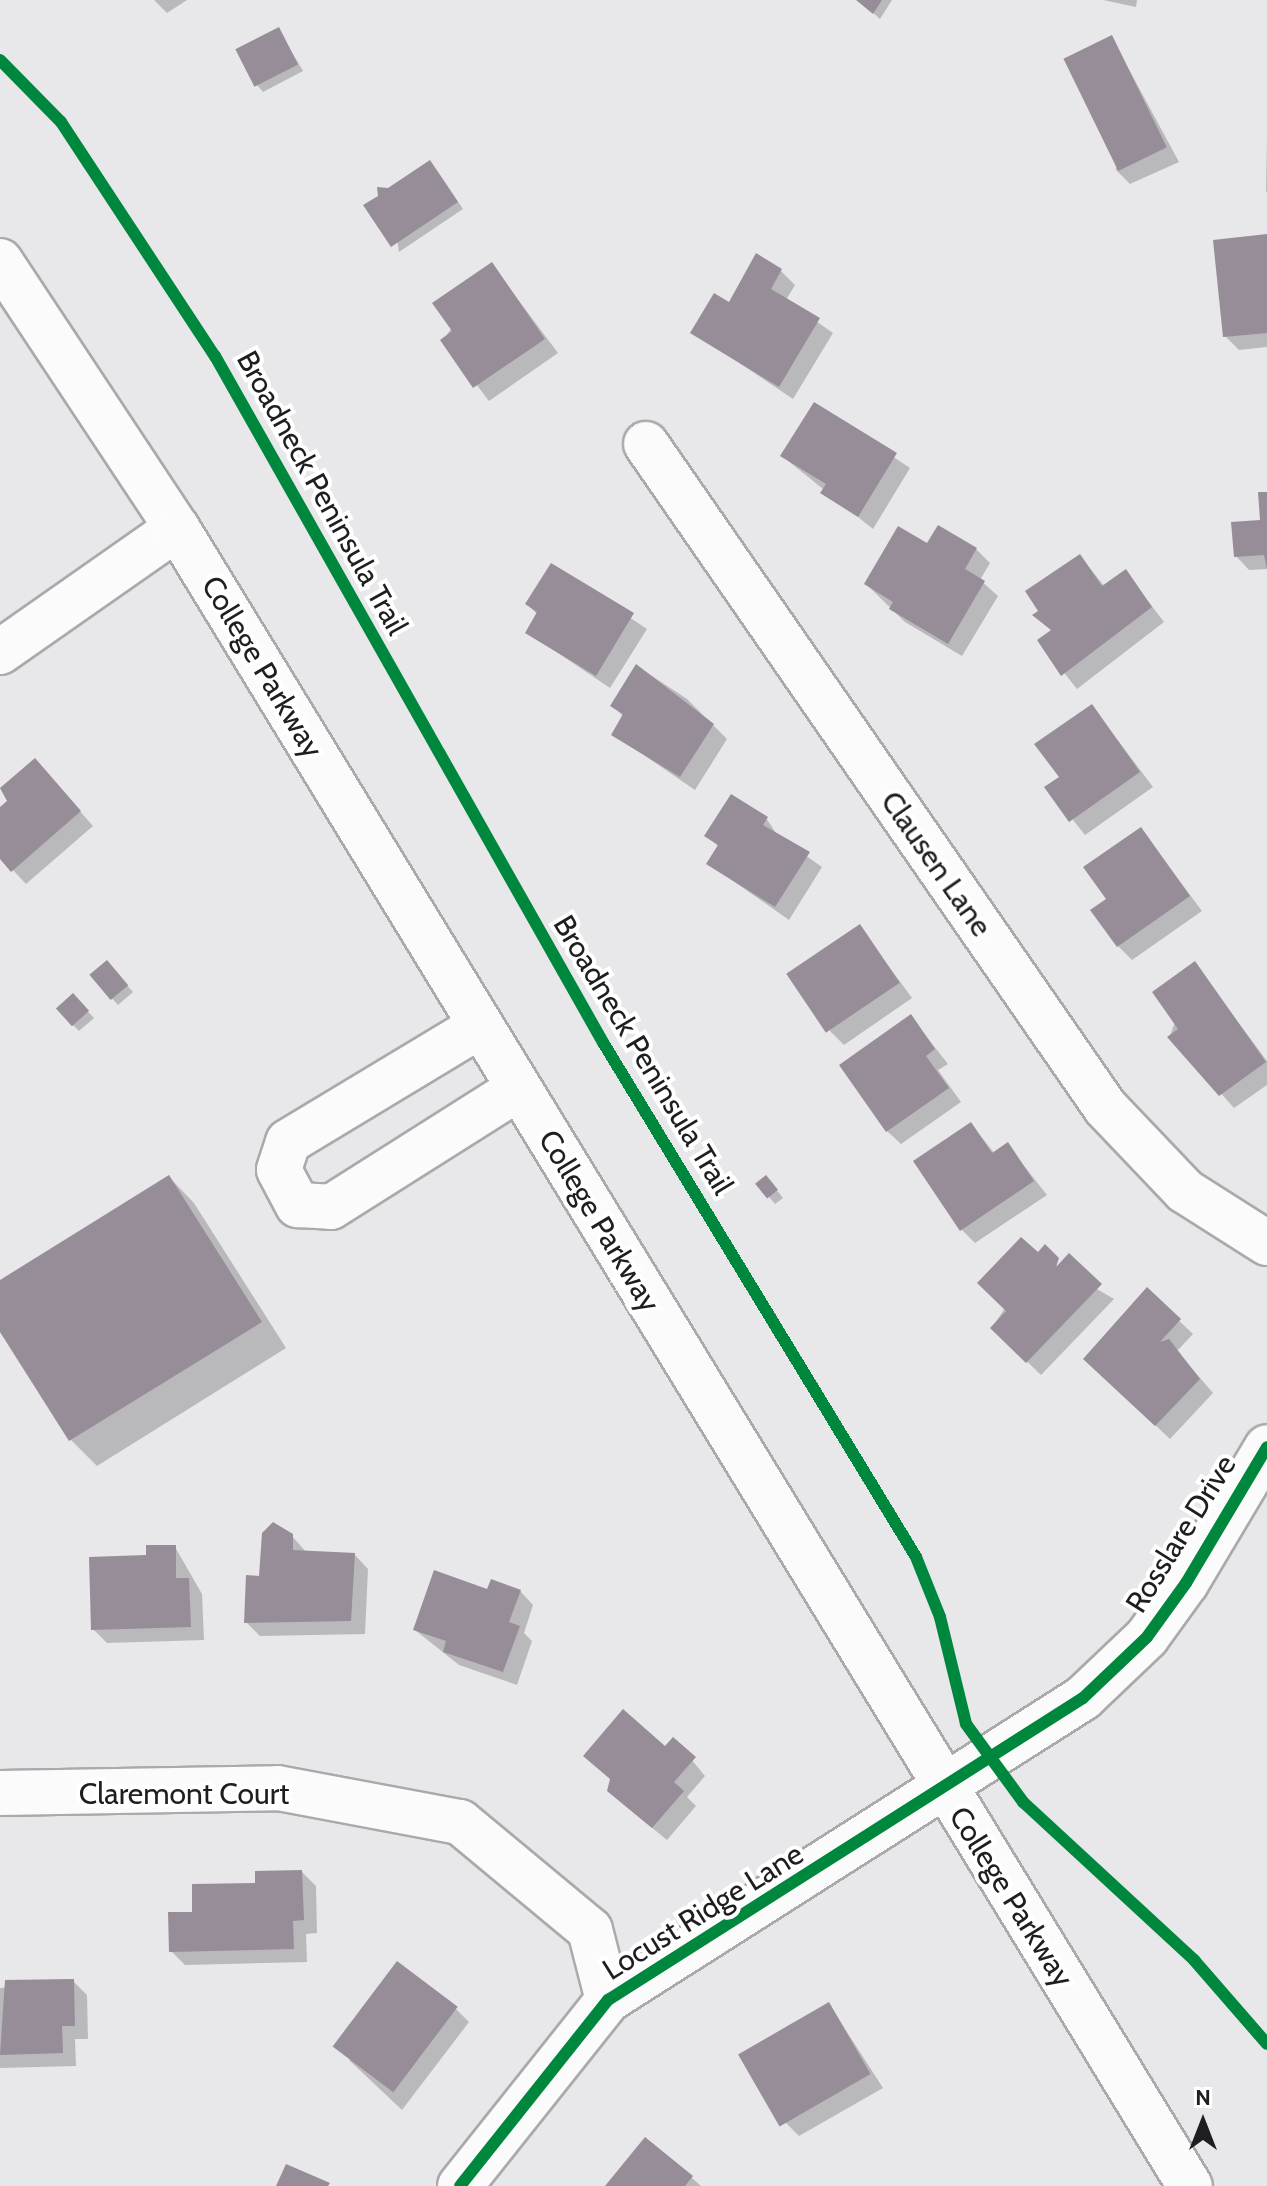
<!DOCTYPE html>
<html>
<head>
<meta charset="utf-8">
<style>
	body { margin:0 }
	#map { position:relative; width:1267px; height:2186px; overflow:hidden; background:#e8e7e9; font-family:Cabin,sans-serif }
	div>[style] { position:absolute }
	.shadow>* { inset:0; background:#0003 }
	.building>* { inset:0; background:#978d98; transform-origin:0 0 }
	.roads { filter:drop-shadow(2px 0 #aba9ab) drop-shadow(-2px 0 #aba9ab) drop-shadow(0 2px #aba9ab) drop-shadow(0 -2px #aba9ab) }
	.minor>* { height:44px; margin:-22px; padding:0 22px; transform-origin:22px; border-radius:22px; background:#fcfbfc }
	.major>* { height:44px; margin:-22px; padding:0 22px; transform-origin:22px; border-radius:22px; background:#fcfbfc }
	.cycleway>* { height:12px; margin:-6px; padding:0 6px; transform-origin:6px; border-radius:6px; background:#00873e }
	span { translate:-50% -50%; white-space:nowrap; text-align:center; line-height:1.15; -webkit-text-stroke:8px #fff; paint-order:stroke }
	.street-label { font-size:30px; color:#1e1d1f }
	.north { position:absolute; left:1163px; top:2082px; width:80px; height:80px; -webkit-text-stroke:6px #fff; paint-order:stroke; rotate:0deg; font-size:22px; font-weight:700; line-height:32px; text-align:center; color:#1e1d1f }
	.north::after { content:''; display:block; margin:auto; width:28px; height:36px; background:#1e1d1f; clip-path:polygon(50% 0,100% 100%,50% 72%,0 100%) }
</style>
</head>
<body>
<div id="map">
	<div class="shadow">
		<i style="clip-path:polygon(154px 0,187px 0,167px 13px)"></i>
		<i style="clip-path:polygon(859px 0,892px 0,880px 19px)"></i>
		<i style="clip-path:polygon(1103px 0,1137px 0,1136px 7px)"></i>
		<i style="clip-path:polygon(279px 30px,303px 71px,263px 92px,257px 85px)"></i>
		<i style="clip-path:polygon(1112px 38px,1179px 162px,1130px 184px,1116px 170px)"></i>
		<i style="clip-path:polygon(1267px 139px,1267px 192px,1266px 191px)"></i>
		<i style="clip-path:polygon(436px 169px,463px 209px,399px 252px,389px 190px)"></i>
		<i style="clip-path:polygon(1267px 236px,1267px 347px,1239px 350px,1225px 336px)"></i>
		<i style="clip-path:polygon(492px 265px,558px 353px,489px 401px,443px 341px)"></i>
		<i style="clip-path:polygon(781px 271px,795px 285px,786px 300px,833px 333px,793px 399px,693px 332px)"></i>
		<i style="clip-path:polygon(814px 404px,910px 468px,873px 529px,782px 456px)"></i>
		<i style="clip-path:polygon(1267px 494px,1267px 569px,1249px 570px,1236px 556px,1262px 522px)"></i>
		<i style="clip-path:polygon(928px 545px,976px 549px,990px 563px,980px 580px,998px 596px,962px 656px,905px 622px,866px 584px)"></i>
		<i style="clip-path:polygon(1080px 556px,1105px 587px,1126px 572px,1164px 622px,1077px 689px,1039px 641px,1052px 631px,1035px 615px)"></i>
		<i style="clip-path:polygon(551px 565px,647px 629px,610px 688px,527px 632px,538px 615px,527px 604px)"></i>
		<i style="clip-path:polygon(637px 666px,687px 699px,727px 739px,695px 790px,613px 734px,624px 717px,612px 706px)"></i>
		<i style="clip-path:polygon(1092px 706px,1153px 787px,1085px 835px,1047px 787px,1061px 777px)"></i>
		<i style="clip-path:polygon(48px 775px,93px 826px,26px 884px,0 856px,0 810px)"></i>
		<i style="clip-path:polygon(766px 818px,778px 836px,822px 867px,789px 920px,709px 864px,719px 847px,707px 835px)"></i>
		<i style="clip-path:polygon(1141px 829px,1202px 911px,1132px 960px,1118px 946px)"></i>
		<i style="clip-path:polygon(860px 927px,912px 998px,844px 1045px,830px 1031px)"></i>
		<i style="clip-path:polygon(1195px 964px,1267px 1061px,1267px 1085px,1234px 1108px,1170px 1036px)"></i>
		<i style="clip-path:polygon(113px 969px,133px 992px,118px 1005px,92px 976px)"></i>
		<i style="clip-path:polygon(73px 996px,94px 1018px,79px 1031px,73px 1025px)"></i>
		<i style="clip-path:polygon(911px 1017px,948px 1064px,938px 1070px,961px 1102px,901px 1144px,887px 1131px)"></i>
		<i style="clip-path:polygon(971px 1124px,995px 1154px,1009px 1147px,1047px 1195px,975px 1243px,962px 1230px)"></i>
		<i style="clip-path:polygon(169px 1177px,194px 1203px,286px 1348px,97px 1466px,71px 1440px,0 1328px,0 1282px)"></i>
		<i style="clip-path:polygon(758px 1184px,772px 1184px,783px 1198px,775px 1204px)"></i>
		<i style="clip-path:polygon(1039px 1255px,1114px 1299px,1041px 1375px,992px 1328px)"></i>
		<i style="clip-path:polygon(1150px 1293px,1193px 1334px,1177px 1351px,1213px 1393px,1170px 1439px,1100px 1373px)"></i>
		<i style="clip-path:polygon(292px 1536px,306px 1552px,355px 1555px,368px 1569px,365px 1634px,260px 1636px,246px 1622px,261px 1578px)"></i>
		<i style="clip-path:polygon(175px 1547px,202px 1594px,204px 1640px,107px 1643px,93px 1629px,148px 1557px)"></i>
		<i style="clip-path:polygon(520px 1591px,533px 1605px,524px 1633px,532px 1641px,517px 1685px,459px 1665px,415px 1630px,489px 1592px)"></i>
		<i style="clip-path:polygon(665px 1748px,686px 1753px,705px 1776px,687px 1797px,696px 1806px,667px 1840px,623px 1804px,612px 1780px)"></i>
		<i style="clip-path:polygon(302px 1872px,316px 1886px,317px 1933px,306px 1934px,307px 1962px,185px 1965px,171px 1951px,195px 1914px)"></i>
		<i style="clip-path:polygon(73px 1981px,87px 1995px,88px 2039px,75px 2039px,76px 2066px,0 2068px,0 1988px)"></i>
		<i style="clip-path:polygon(829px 2004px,883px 2088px,799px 2136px,785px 2122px)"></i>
		<i style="clip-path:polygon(455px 2008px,469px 2022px,402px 2110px,349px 2060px)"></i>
		<i style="clip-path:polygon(645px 2140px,692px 2178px,701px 2186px,608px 2186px)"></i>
	</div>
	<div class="building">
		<i style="clip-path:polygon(856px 0,882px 0,873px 14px)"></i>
		<i style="left:279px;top:27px;width:42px;height:49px;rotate:63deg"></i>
		<i style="left:1112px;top:35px;width:125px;height:54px;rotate:64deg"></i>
		<i style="clip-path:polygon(430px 160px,458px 202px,391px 247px,363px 205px,378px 196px,377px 187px,388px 188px)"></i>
		<i style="clip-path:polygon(1267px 234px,1267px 333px,1223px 337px,1213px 240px)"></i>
		<i style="clip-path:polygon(756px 253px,782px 269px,771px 289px,820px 318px,779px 387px,690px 333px,714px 293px,729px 302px)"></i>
		<i style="clip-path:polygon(492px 262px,545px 339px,473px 388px,440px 340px,452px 331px,432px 303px)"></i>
		<i style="clip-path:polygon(814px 402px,897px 453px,858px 517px,820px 493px,826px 484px,780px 456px)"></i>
		<i style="clip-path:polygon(1258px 492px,1267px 492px,1267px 569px,1264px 555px,1234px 557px,1231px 522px,1260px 520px)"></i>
		<i style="clip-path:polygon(938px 525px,977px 548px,965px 569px,985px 581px,948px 644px,889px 609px,893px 602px,864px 584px,898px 526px,927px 543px)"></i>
		<i style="clip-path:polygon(1080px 554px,1102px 586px,1126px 569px,1152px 607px,1061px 676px,1037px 640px,1051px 630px,1032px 615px,1038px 611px,1025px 591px)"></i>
		<i style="clip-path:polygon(551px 563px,634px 613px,596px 676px,525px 633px,537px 612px,525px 604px)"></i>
		<i style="clip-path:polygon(636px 664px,714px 724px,680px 777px,611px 735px,623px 714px,610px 706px)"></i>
		<i style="clip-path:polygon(1092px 704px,1140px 772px,1069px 822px,1044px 787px,1059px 777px,1034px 744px)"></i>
		<i style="clip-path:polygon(35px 758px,81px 811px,11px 872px,0 859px,0 807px,7px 801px,0 788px)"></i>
		<i style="clip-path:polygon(731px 794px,768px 817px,763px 825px,810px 852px,775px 907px,706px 864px,718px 845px,704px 836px)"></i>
		<i style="clip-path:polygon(1141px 827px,1190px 896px,1117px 947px,1090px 910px,1106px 899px,1083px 867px)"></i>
		<i style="left:860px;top:924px;width:71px;height:89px;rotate:56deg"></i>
		<i style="left:107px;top:960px;width:33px;height:23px;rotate:50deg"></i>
		<i style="clip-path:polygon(1195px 961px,1266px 1062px,1219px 1096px,1167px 1037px,1178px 1029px,1152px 992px)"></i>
		<i style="left:73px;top:993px;width:24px;height:23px;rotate:48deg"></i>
		<i style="clip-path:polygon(911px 1014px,935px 1049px,926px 1056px,949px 1088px,886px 1132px,839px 1065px)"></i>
		<i style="clip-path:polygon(971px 1122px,992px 1153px,1008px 1142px,1034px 1181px,960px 1231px,913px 1161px)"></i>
		<i style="clip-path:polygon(169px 1175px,262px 1322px,69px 1441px,0 1332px,0 1280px)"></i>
		<i style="left:766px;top:1175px;width:19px;height:14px;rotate:51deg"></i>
		<i style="clip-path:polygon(1021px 1237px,1038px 1252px,1045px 1244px,1059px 1258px,1056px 1267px,1069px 1253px,1102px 1284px,1026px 1363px,990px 1328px,1006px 1311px,977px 1283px)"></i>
		<i style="clip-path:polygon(1147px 1287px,1181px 1319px,1160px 1342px,1169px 1339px,1200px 1379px,1155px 1426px,1083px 1359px)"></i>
		<i style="clip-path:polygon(273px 1522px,293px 1534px,293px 1550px,355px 1553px,351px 1621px,244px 1623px,246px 1575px,259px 1576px,262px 1533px)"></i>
		<i style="clip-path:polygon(146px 1545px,176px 1545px,176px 1578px,189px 1578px,191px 1627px,91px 1630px,89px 1557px,146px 1555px)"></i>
		<i style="clip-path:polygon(434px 1570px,487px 1589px,491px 1579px,521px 1590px,509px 1622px,520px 1626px,503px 1672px,443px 1652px,446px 1641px,413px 1630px)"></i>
		<i style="clip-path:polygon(623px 1709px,665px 1746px,673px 1737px,696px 1757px,674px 1782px,684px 1791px,652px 1828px,607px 1791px,610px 1779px,583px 1756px)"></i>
		<i style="clip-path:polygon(302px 1870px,304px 1920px,293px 1921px,294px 1949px,169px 1952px,168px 1912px,192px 1912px,192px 1884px,255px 1883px,255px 1871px)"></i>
		<i style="left:397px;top:1961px;width:76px;height:107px;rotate:37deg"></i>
		<i style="clip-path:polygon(74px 1979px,75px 2026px,62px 2026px,63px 2053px,0 2055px,5px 1980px)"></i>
		<i style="left:829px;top:2002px;width:83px;height:105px;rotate:60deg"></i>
		<i style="clip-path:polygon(645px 2137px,693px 2176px,685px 2186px,605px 2186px)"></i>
		<i style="clip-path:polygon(286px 2164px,330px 2183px,328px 2186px,276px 2186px)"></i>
	</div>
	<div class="roads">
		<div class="minor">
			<i style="left:646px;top:444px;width:806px;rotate:55.3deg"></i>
			<i style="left:1105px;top:1107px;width:116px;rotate:46.4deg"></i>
			<i style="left:1185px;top:1191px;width:97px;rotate:32.4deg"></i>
			<i style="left:0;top:652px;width:216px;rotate:-35deg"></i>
			<i style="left:480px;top:1026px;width:224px;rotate:148.9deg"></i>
			<i style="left:288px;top:1142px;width:29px;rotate:108deg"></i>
			<i style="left:279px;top:1170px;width:40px;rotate:62deg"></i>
			<i style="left:298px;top:1205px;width:33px;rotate:3deg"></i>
			<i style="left:331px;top:1207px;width:221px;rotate:-32.3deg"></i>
			<i style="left:0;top:1793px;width:278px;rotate:-1deg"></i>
			<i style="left:278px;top:1788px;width:185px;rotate:10.6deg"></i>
			<i style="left:460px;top:1822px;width:169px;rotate:39.7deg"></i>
			<i style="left:590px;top:1930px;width:72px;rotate:75.6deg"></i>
			<i style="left:460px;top:2186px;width:238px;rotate:-51.5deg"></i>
			<i style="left:608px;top:2000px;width:563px;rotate:-32.45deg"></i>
			<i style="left:1083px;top:1698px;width:88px;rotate:-43.6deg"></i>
			<i style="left:1147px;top:1637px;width:67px;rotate:-54.2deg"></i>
			<i style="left:1186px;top:1583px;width:158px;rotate:-59.2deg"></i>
		</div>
		<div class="major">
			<i style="left:0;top:261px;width:320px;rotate:56.5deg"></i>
			<i style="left:177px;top:528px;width:1943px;rotate:58.58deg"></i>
		</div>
	</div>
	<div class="cycleway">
		<i style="left:0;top:60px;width:87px;rotate:45.5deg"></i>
		<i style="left:61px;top:122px;width:280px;rotate:56.7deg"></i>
		<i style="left:215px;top:356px;width:790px;rotate:60.52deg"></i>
		<i style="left:604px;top:1044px;width:600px;rotate:58.69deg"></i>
		<i style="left:916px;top:1557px;width:65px;rotate:68.2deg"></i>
		<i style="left:940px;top:1617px;width:110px;rotate:76.3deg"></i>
		<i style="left:966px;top:1724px;width:97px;rotate:53.8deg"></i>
		<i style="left:1023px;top:1802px;width:233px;rotate:42.7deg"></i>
		<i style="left:1194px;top:1960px;width:111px;rotate:49deg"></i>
		<i style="left:460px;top:2186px;width:238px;rotate:-51.5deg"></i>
		<i style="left:608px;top:2000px;width:563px;rotate:-32.45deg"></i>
		<i style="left:1083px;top:1698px;width:88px;rotate:-43.6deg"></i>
		<i style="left:1147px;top:1637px;width:67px;rotate:-54.2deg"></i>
		<i style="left:1186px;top:1583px;width:158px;rotate:-59.2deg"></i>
	</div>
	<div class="street-label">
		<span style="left:322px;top:493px;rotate:61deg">Broadneck Peninsula Trail</span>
		<span style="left:262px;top:667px;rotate:59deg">College Parkway</span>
		<span style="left:936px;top:864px;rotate:55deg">Clausen Lane</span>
		<span style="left:643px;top:1055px;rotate:59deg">Broadneck Peninsula Trail</span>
		<span style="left:599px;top:1221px;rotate:59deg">College Parkway</span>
		<span style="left:1181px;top:1534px;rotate:-58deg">Rosslare Drive</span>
		<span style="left:184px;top:1794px">Claremont Court</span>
		<span style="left:1011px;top:1897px;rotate:58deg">College Parkway</span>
		<span style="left:703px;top:1912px;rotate:-32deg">Locust Ridge Lane</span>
	</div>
	<div class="north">N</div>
</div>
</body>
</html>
